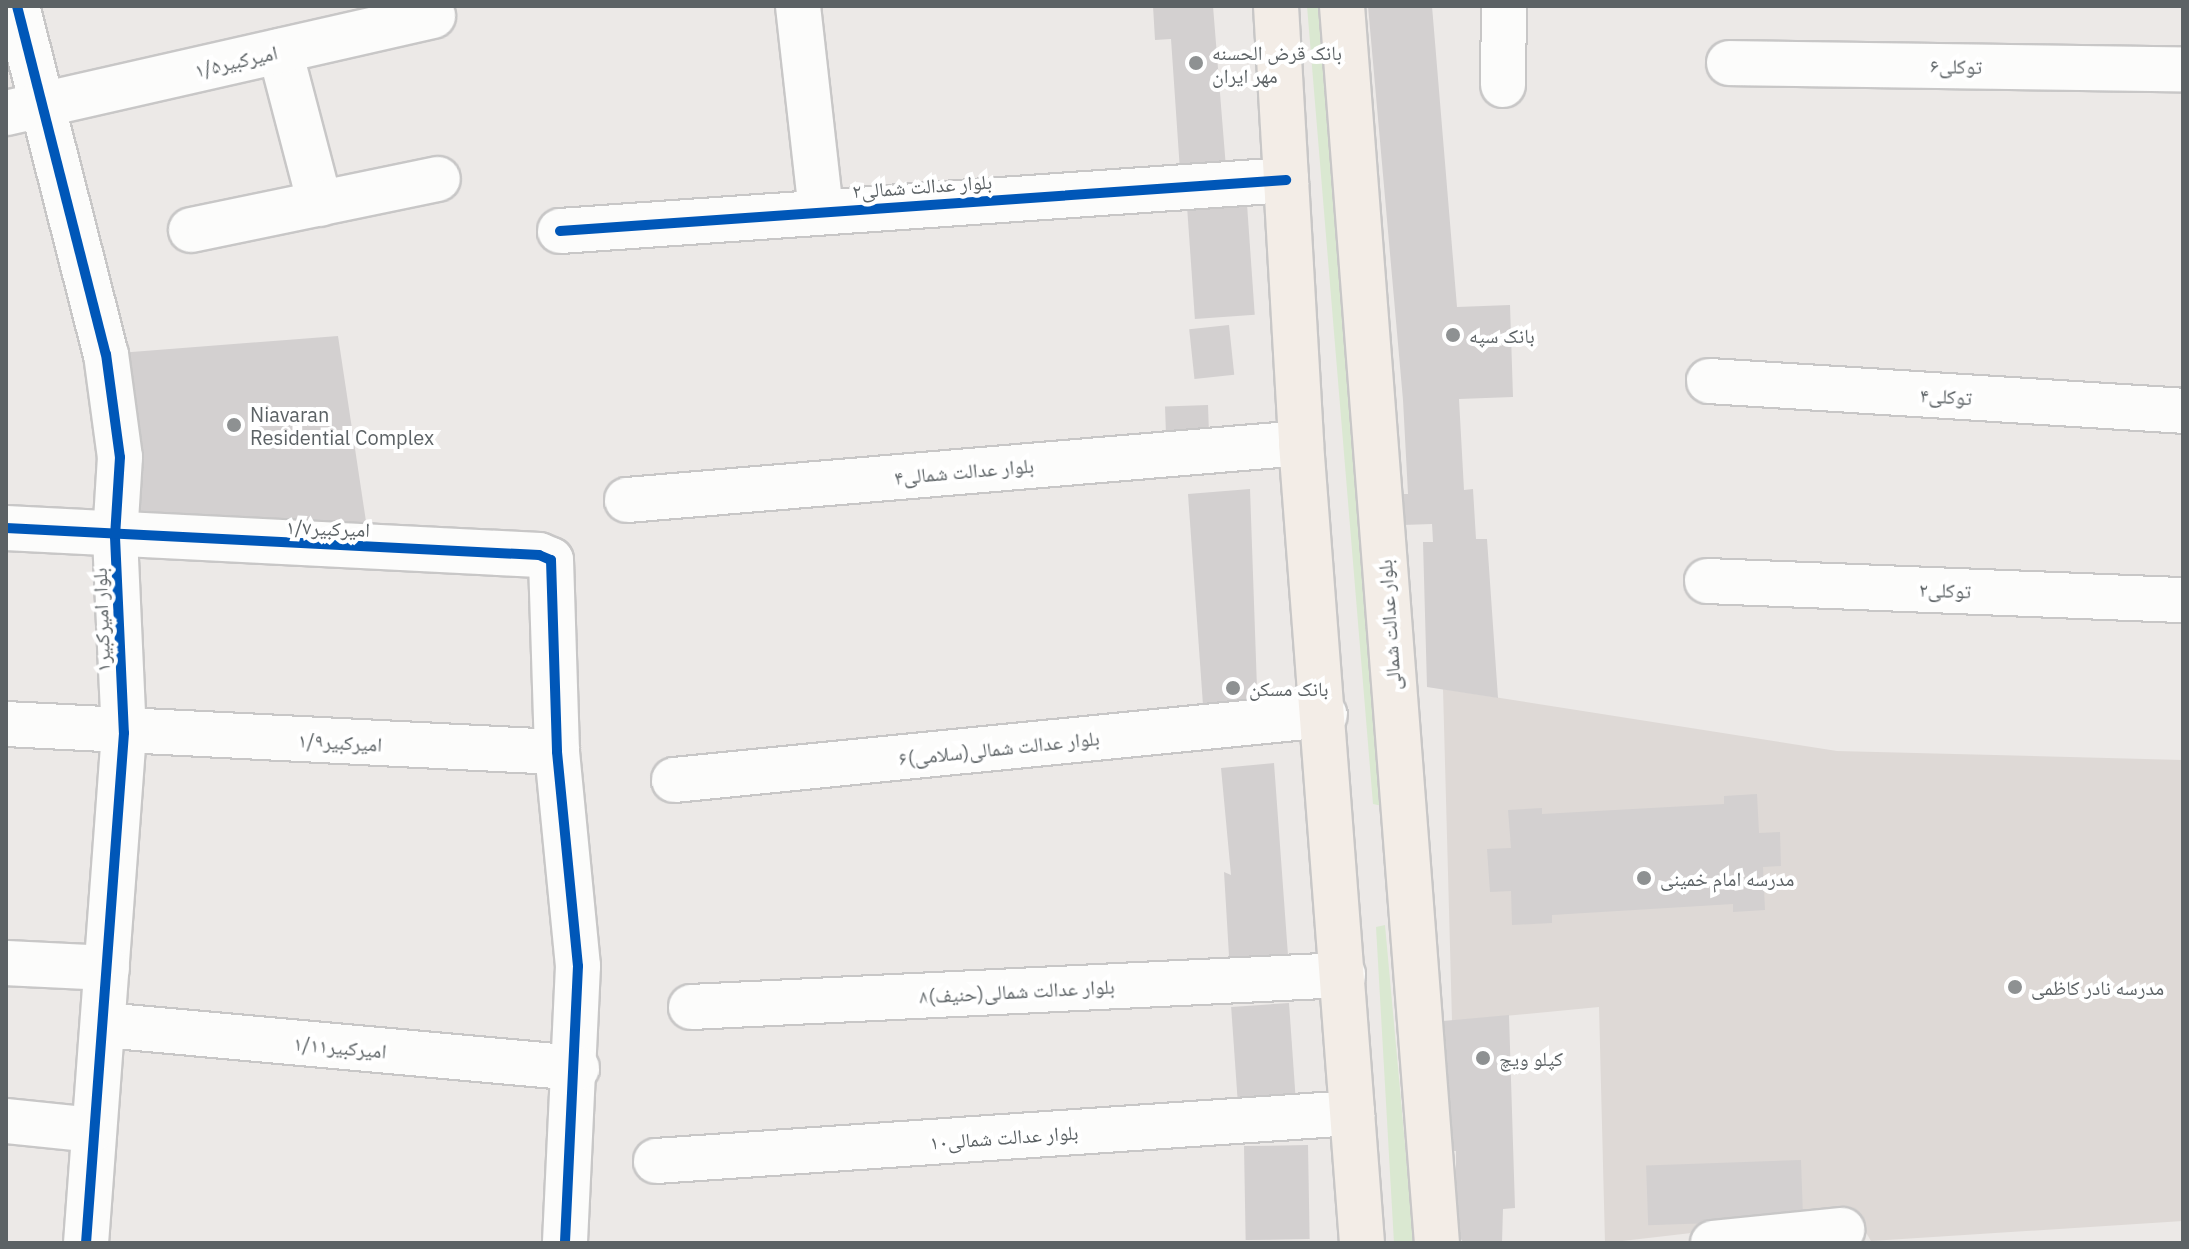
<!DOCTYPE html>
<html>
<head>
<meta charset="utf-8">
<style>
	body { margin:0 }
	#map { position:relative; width:2189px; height:1249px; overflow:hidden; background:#ece9e7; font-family:"IBM Plex Sans","Noto Naskh Arabic",sans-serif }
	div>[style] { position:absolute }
	.education>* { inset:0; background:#ded9d6 }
	.green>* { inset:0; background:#dae8d1 }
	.building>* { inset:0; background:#d3d0d0; transform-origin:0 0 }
	.roads { filter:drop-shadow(2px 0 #c8c7c7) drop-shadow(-2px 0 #c8c7c7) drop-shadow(0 2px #c8c7c7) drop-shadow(0 -2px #c8c7c7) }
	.minor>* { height:44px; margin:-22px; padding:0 22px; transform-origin:22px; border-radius:22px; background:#fcfcfb }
	.major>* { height:44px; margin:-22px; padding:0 22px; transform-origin:22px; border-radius:22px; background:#f3ede7 }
	.cycleway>* { height:10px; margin:-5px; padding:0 5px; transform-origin:5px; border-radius:5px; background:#0057b8 }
	.dots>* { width:22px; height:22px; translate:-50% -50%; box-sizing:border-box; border:4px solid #fff; border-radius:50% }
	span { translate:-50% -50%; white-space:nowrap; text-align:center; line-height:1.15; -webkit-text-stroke:8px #fff; paint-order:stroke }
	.poi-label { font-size:20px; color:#5c6265 }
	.left { translate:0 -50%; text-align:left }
	.street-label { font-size:20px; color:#5c6265 }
	.frame { position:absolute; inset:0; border:8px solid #5c6265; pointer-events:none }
</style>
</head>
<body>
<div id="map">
	<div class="education">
		<i style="clip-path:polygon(1443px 689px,1837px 751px,2183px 760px,2183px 1221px,1871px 1241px,1855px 1214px,1605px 1243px,1599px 1007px,1452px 1021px)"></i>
	</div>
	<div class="green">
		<i style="clip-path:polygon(1307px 6px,1325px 6px,1387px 807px,1373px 804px)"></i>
		<i style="clip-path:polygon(1385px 925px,1414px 1243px,1394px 1243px,1376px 927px)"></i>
	</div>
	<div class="building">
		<i style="clip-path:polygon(1153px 6px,1213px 6px,1226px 168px,1180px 171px,1171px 39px,1155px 40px)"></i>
		<i style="clip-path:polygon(1368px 6px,1432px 6px,1457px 307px,1510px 305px,1513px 397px,1459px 399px,1464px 490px,1473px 489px,1476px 539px,1487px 539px,1498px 698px,1427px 687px,1423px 542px,1433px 542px,1432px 524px,1403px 525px,1400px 494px,1408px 494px,1403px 400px)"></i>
		<i style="left:1247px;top:204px;width:111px;height:60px;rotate:86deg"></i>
		<i style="left:1229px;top:325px;width:50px;height:40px;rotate:84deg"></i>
		<i style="clip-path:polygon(338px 336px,370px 548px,115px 537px,106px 354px)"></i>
		<i style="left:1208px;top:405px;width:30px;height:43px;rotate:88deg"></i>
		<i style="clip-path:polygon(1250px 489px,1258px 717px,1204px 719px,1188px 494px)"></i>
		<i style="clip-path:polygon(1274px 763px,1289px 969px,1230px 973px,1224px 872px,1231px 875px,1221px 768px)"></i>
		<i style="clip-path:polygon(1757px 794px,1759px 833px,1780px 832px,1781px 866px,1763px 867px,1765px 910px,1733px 912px,1733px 904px,1552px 915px,1552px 923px,1512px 925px,1511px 891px,1490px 892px,1487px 849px,1511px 848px,1508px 810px,1542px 808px,1542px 814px,1724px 804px,1724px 796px)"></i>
		<i style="left:1289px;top:1003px;width:103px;height:58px;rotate:86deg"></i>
		<i style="clip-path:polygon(1509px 1015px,1515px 1208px,1503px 1209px,1502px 1243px,1464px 1243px,1456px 1233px,1456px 1151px,1441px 1151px,1439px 1088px,1449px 1090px,1443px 1021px)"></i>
		<i style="left:1308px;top:1145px;width:94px;height:64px;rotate:89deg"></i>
		<i style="left:1801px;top:1160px;width:60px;height:155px;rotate:88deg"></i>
	</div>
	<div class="roads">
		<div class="minor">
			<i style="left:17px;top:6px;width:359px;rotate:75.7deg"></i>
			<i style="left:106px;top:354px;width:104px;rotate:82.3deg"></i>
			<i style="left:120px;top:457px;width:80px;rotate:93.6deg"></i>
			<i style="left:115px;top:537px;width:196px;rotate:87.4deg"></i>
			<i style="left:124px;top:733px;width:511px;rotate:94.26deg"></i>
			<i style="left:798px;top:6px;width:206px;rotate:83.6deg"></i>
			<i style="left:280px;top:51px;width:158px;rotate:75.3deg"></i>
			<i style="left:1729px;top:63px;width:454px;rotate:0.8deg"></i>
			<i style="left:1503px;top:85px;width:79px;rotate:-89.3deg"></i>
			<i style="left:6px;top:113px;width:438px;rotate:-12.8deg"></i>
			<i style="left:191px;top:230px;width:252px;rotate:-11.7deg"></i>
			<i style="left:560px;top:231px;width:728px;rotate:-4.02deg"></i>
			<i style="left:1709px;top:381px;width:475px;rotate:3.6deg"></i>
			<i style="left:627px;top:500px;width:676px;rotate:-4.83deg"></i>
			<i style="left:6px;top:528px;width:534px;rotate:2.9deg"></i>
			<i style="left:539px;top:555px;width:13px;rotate:23deg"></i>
			<i style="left:551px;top:560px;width:192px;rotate:88.2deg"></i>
			<i style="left:557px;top:752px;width:215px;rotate:84.4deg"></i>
			<i style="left:578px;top:966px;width:277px;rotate:92.7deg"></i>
			<i style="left:1707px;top:581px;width:476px;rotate:2.3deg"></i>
			<i style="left:6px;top:724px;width:552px;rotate:2.91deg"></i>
			<i style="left:674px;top:780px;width:654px;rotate:-5.7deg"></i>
			<i style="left:6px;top:963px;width:101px;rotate:2.8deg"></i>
			<i style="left:691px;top:1007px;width:653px;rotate:-2.81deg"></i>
			<i style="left:104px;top:1025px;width:475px;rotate:5.2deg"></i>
			<i style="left:6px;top:1121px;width:87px;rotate:5.9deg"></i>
			<i style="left:656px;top:1161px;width:698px;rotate:-3.95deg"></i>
			<i style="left:1713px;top:1243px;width:130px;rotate:-5.8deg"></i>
		</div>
		<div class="major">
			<i style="left:1276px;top:6px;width:438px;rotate:86.7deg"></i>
			<i style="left:1301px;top:443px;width:802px;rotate:85.64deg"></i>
			<i style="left:1342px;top:6px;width:1241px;rotate:85.61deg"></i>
		</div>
	</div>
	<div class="cycleway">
		<i style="left:17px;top:6px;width:359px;rotate:75.7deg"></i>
		<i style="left:106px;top:354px;width:104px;rotate:82.3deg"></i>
		<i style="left:120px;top:457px;width:80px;rotate:93.6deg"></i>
		<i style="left:115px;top:537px;width:196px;rotate:87.4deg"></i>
		<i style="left:124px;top:733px;width:511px;rotate:94.26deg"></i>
		<i style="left:560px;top:231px;width:728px;rotate:-4.02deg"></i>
		<i style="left:6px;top:528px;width:534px;rotate:2.9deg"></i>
		<i style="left:539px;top:555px;width:13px;rotate:23deg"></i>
		<i style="left:551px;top:560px;width:192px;rotate:88.2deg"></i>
		<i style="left:557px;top:752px;width:215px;rotate:84.4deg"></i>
		<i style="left:578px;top:966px;width:277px;rotate:92.7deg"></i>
	</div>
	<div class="dots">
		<i style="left:1196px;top:63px;background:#8e9192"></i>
		<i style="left:1453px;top:335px;background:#8e9192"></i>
		<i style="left:234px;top:425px;background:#8e9192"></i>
		<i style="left:1233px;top:688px;background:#8e9192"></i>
		<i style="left:1644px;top:878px;background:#8e9192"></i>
		<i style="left:2015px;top:987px;background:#8e9192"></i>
		<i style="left:1483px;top:1058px;background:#8e9192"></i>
	</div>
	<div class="poi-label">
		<span class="left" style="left:1212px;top:64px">بانک قرض الحسنه<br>مهر ایران</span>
		<span class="left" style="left:1469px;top:335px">بانک سپه</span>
		<span class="left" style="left:250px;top:426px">Niavaran<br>Residential Complex</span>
		<span class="left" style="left:1249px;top:688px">بانک مسکن</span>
		<span class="left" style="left:1660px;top:878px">مدرسه امام خمینی</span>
		<span class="left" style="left:2031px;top:987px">مدرسه نادر کاظمی</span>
		<span class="left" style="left:1499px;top:1058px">کپلو ویچ</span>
	</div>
	<div class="street-label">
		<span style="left:236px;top:61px;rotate:-13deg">امیرکبیر۱/۵</span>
		<span style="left:1956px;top:66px;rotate:1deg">توکلی۶</span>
		<span style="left:922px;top:186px;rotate:-4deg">بلوار عدالت شمالی۲</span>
		<span style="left:1946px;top:396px;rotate:4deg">توکلی۴</span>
		<span style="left:964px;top:471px;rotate:-5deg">بلوار عدالت شمالی۴</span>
		<span style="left:328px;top:528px;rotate:2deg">امیرکبیر۱/۷</span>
		<span style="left:1945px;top:590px;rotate:2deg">توکلی۲</span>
		<span style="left:101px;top:620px;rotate:-92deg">بلوار امیرکبیر۱</span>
		<span style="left:1389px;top:625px;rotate:-94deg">بلوار عدالت شمالی</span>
		<span style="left:340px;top:742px;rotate:3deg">امیرکبیر۱/۹</span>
		<span style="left:999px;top:748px;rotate:-6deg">۶بلوار عدالت شمالی(سلامی)</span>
		<span style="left:1017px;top:991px;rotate:-3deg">۸بلوار عدالت شمالی(حنیف)</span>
		<span style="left:340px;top:1047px;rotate:5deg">امیرکبیر۱/۱۱</span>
		<span style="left:1004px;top:1137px;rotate:-4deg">بلوار عدالت شمالی۱۰</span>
	</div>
	<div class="frame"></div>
</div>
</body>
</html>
